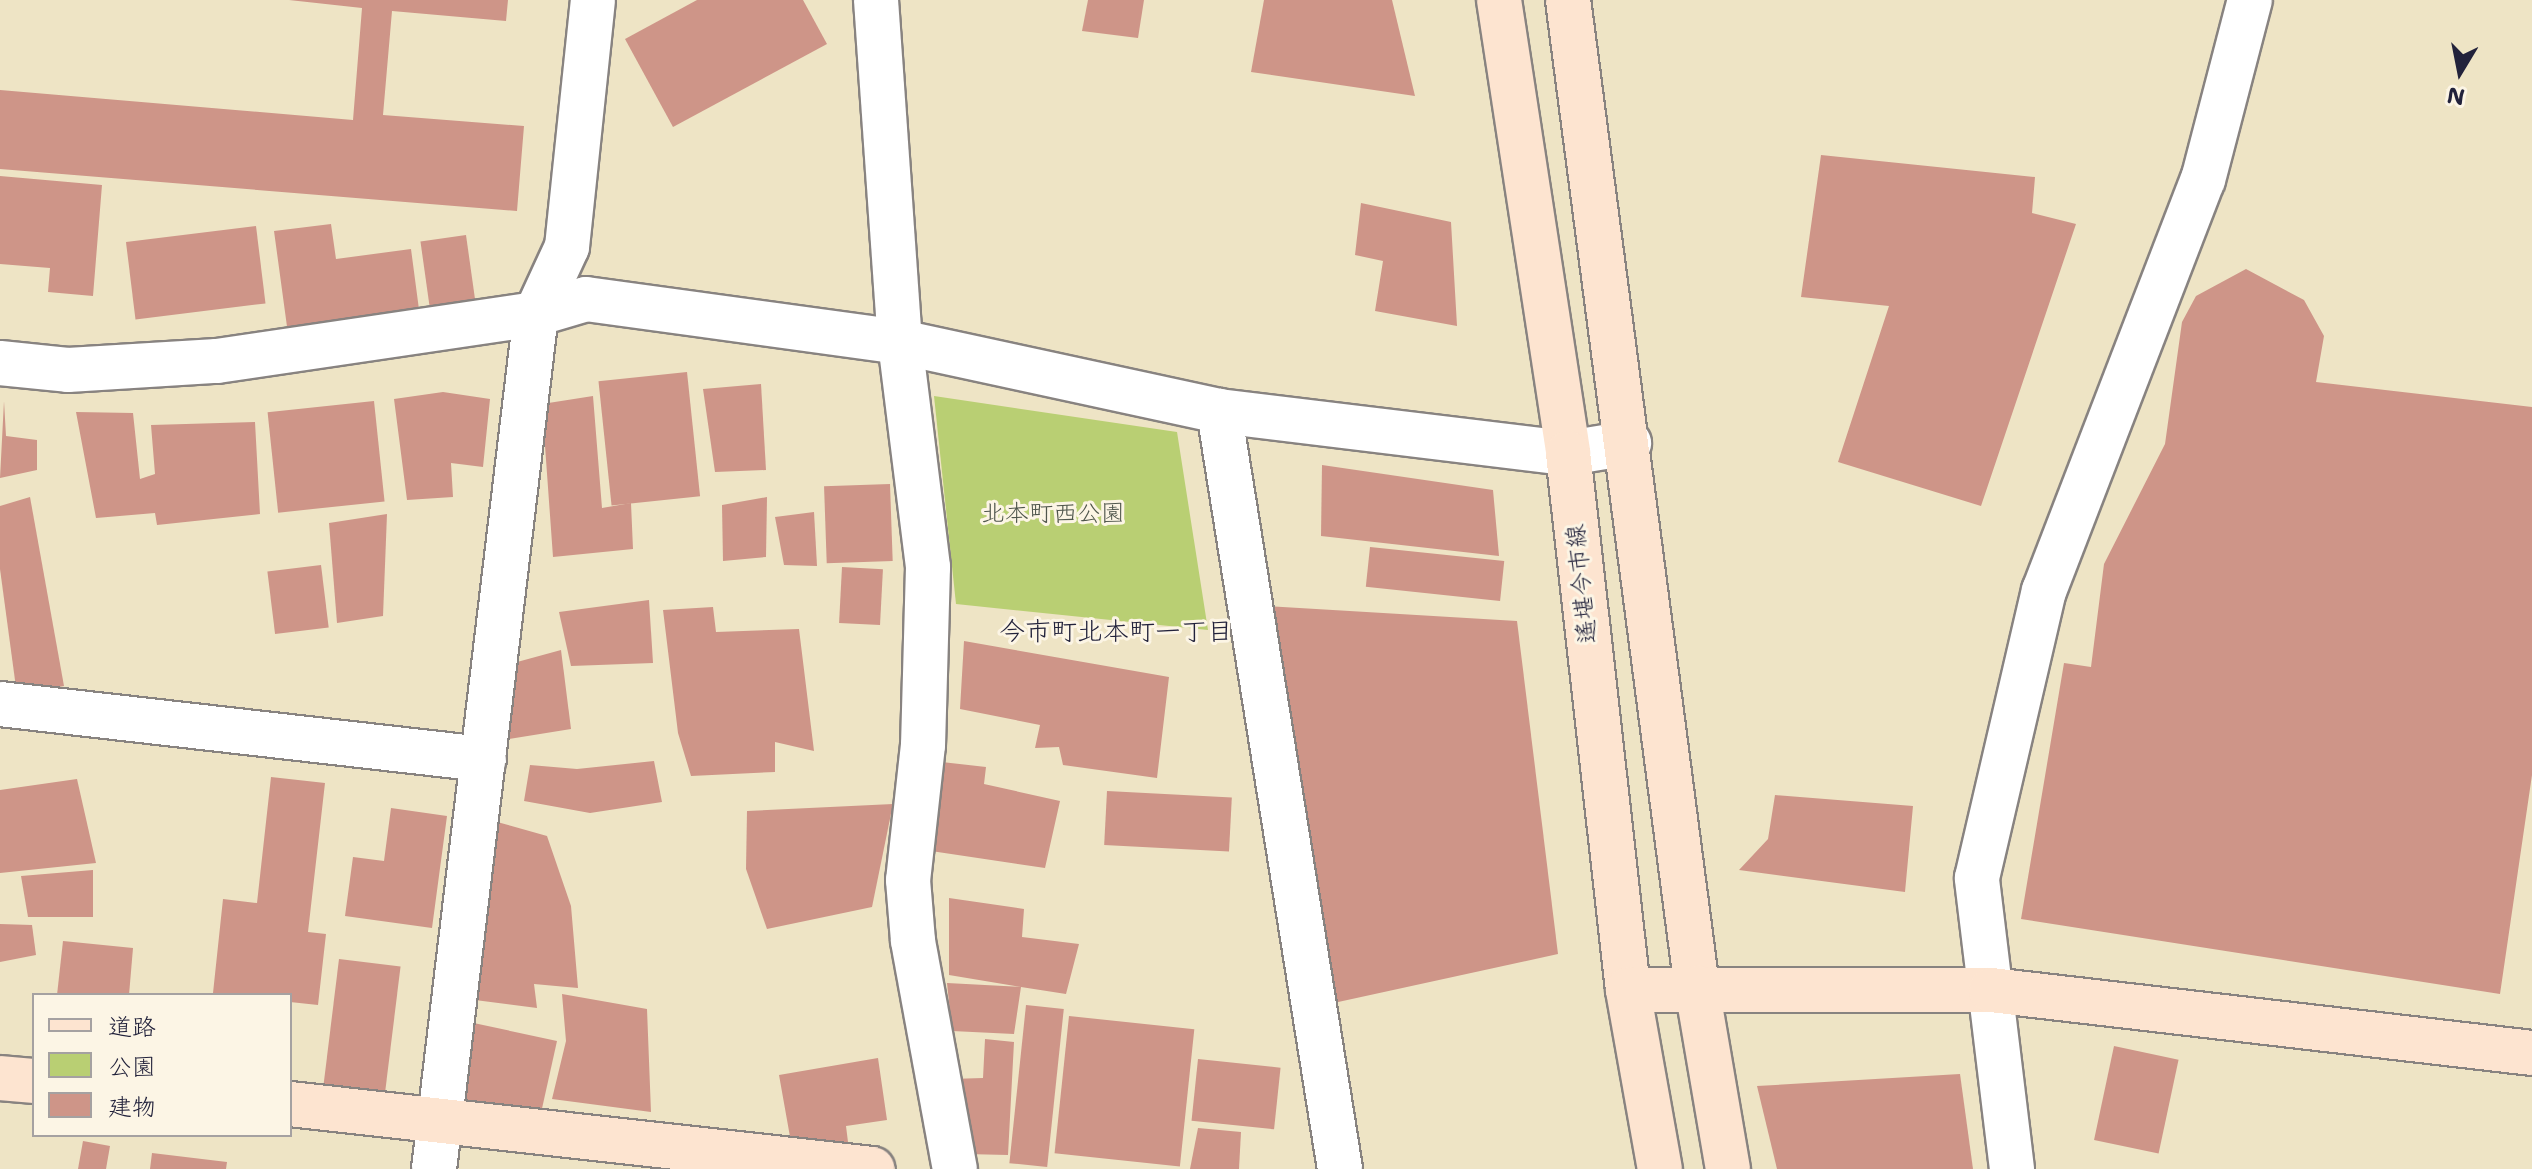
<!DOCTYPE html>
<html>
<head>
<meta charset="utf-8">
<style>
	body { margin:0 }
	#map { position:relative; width:2532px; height:1169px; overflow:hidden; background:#eee4c5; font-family:"Shantell Sans","Klee One",sans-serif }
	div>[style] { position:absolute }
	.green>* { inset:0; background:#b9cf73 }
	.building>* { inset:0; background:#ce9588; transform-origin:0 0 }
	.roads { filter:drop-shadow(2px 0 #888380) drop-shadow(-2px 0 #888380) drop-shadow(0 2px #888380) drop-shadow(0 -2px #888380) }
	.street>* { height:44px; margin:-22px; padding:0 22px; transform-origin:22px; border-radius:22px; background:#fff }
	.secondary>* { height:44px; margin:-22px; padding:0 22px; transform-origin:22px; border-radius:22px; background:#fde4d0 }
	span { translate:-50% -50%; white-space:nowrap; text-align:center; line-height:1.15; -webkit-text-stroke:6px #fcf5e5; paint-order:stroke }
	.park-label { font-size:24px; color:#4f564c }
	.street-label { font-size:24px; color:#22223b }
	.neighbourhood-label { font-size:26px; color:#22223b }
	.legend { position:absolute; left:32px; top:993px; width:260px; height:144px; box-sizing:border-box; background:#fcf5e5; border:2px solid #a5a1a1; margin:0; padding:10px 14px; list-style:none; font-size:24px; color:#22223b }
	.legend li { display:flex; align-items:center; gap:16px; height:40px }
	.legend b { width:40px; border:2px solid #a5a1a1 }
	.north { position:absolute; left:2420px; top:32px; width:80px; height:80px; -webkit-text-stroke:6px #fcf5e5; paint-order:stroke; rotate:190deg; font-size:22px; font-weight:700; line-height:32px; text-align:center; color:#22223b }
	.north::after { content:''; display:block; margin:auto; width:28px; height:36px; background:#22223b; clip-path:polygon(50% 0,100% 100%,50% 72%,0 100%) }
</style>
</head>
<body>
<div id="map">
	<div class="green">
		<i style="clip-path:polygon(934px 396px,1177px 432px,1208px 630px,956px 604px)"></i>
	</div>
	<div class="building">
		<i style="clip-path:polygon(289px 0,508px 0,506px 21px,392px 11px,383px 115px,524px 126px,517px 211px,0 169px,0 90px,353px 120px,362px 8px)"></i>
		<i style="clip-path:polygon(697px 0,803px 0,827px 44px,673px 127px,625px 39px)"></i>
		<i style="clip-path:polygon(1088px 0,1144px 0,1138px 38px,1082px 31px)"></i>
		<i style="clip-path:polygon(1264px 0,1392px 0,1415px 96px,1251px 72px)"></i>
		<i style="clip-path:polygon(1821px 155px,2035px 177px,2032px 213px,2076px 224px,1981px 506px,1838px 462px,1889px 306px,1801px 297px)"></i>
		<i style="clip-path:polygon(0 176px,102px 185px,93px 296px,48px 292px,50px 268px,0 264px)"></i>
		<i style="clip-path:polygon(1361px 203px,1451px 222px,1457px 326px,1375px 311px,1383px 261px,1355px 255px)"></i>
		<i style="clip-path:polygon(331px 224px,336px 259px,411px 249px,420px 317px,288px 334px,274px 231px)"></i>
		<i style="left:256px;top:226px;width:78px;height:131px;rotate:83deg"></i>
		<i style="left:466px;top:235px;width:76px;height:46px;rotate:82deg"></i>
		<i style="clip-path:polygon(2246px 269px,2304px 300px,2324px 336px,2316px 382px,2532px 407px,2532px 775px,2500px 994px,2021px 919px,2064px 663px,2091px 667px,2104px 564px,2165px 444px,2182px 322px,2196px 296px)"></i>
		<i style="left:687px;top:372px;width:125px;height:89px;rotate:84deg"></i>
		<i style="clip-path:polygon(761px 384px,766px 470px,715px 472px,703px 389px)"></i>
		<i style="clip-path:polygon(443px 392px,490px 399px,483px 467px,451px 463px,453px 497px,407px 500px,394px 399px)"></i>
		<i style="clip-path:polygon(593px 396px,602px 508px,631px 503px,633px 549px,553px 557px,542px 404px)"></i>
		<i style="clip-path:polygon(4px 401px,6px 436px,37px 440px,37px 470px,0 478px)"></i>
		<i style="left:374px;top:401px;width:101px;height:107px;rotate:84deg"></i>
		<i style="clip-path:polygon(76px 412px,133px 413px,140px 479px,155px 474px,151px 425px,255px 422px,260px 514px,157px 525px,155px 513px,96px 518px)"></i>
		<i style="clip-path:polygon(1322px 465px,1493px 490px,1499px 556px,1321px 536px)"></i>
		<i style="left:890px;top:484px;width:77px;height:66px;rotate:88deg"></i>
		<i style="clip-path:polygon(30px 497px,64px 686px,17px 695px,0 569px,0 506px)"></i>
		<i style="clip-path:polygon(767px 497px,766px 557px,723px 561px,722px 505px)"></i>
		<i style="clip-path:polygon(814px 512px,817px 566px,784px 565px,775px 517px)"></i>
		<i style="clip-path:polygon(387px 514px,383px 616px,337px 623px,329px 523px)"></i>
		<i style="left:1370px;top:547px;width:135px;height:40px;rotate:6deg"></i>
		<i style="left:321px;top:565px;width:63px;height:54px;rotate:83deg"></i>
		<i style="left:842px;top:567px;width:41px;height:56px;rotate:3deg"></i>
		<i style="clip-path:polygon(649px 600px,653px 663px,571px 666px,559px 612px)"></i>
		<i style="clip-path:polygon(1266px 606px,1517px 621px,1558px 954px,1329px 1004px)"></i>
		<i style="clip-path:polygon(713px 607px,716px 632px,799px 629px,814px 751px,775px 742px,775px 772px,691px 776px,678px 733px,663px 610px)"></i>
		<i style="clip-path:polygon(964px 641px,1169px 677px,1157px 778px,1063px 765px,1059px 747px,1035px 748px,1040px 725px,960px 709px)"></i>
		<i style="clip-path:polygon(561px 650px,571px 729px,509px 739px,503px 666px)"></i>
		<i style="clip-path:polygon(654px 761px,662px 802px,590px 813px,524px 801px,530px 765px,577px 769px)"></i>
		<i style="clip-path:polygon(933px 761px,986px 767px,984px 784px,1060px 801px,1045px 868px,931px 851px)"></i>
		<i style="clip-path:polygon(271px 777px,325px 783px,308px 932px,326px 934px,318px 1005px,290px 1002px,290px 995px,213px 993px,223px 899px,257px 903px)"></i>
		<i style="clip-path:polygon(77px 779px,96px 863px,0 873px,0 790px)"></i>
		<i style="left:1107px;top:791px;width:125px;height:54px;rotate:3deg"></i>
		<i style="clip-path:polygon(1775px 795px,1913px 806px,1905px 892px,1739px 870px,1768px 839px)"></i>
		<i style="clip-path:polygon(893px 804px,872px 907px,767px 929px,746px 869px,747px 811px)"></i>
		<i style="clip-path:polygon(391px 808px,447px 816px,432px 928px,345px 916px,353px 857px,384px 861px)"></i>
		<i style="clip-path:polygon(490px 820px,547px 836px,571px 906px,578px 988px,534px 984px,537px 1008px,475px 1000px)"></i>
		<i style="clip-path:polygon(93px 870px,93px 917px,28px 917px,21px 876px)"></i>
		<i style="clip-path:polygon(949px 898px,1024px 909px,1022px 937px,1079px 944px,1066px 994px,1021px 987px,1014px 1034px,952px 1031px,947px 983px,1021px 987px,949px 975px)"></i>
		<i style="clip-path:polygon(0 924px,32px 925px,36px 955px,0 962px)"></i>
		<i style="clip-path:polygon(63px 941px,133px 948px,129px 995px,57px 995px)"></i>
		<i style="left:339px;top:959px;width:62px;height:135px;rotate:7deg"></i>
		<i style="clip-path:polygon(562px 994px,647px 1009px,651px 1112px,552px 1099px,566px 1041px)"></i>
		<i style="left:1026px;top:1005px;width:38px;height:159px;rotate:6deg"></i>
		<i style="left:1069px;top:1016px;width:126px;height:138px;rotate:6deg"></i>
		<i style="clip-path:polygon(469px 1022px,557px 1041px,541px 1113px,464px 1101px)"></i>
		<i style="clip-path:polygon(985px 1039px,1014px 1042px,1008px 1155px,965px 1154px,950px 1079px,983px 1078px)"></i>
		<i style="left:2114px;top:1046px;width:66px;height:96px;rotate:12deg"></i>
		<i style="clip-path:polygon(878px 1058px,887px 1120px,846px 1126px,848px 1142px,792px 1148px,779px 1075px)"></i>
		<i style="left:1198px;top:1059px;width:83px;height:62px;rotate:6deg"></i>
		<i style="clip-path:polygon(1960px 1074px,1973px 1169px,1777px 1169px,1757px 1086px)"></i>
		<i style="clip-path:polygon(1198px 1128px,1241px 1132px,1239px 1169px,1190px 1169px)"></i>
		<i style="clip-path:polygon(83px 1141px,110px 1146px,106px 1169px,78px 1169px)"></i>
		<i style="clip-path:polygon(152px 1153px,227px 1162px,226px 1169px,150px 1169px)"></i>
	</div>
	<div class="roads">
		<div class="street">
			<i style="left:876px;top:0;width:343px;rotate:86deg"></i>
			<i style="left:900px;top:342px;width:227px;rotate:82.9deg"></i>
			<i style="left:928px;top:567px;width:178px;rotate:91.6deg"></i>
			<i style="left:923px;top:745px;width:136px;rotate:96.3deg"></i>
			<i style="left:908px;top:880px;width:61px;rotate:85.3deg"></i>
			<i style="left:913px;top:941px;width:232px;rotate:79.6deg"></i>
			<i style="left:0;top:363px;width:68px;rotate:5.9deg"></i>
			<i style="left:68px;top:370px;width:149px;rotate:-3.5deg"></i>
			<i style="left:217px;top:361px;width:322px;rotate:-8.4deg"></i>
			<i style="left:536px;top:314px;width:52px;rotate:-16.7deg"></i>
			<i style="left:586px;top:299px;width:317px;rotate:7.8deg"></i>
			<i style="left:900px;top:342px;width:326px;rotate:12.2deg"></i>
			<i style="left:1219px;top:411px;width:352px;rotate:6.9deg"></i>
			<i style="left:1568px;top:453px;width:62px;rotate:-9.3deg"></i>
			<i style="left:1219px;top:411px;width:768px;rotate:80.93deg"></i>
			<i style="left:0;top:704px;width:487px;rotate:6.5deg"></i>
			<i style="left:434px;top:1169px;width:861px;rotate:-83.2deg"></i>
			<i style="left:536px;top:314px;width:74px;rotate:-65.2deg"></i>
			<i style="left:567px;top:247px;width:248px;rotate:-84deg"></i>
			<i style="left:2012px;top:1169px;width:293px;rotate:-96.9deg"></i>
			<i style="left:1977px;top:878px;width:295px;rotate:-76.9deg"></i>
			<i style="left:2044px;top:591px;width:441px;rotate:-68.9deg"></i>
			<i style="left:2203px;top:180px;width:186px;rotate:-75.4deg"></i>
		</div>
		<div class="secondary">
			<i style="left:1499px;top:0;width:458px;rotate:81.3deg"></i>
			<i style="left:1568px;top:453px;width:540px;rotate:83.62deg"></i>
			<i style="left:1628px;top:990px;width:182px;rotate:79.9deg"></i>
			<i style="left:1568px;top:0;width:996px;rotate:82.56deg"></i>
			<i style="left:1697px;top:988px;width:184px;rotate:80.3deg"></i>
			<i style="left:1628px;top:990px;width:363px"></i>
			<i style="left:1991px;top:990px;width:545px;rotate:6.64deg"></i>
			<i style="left:0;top:1078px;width:34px;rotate:5deg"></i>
			<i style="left:290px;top:1104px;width:586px;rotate:6.37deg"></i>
		</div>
	</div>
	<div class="park-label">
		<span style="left:1053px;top:514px">北本町西公園</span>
	</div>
	<div class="street-label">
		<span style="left:1582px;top:584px;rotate:-96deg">遙堪今市線</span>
	</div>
	<div class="neighbourhood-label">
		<span style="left:1116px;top:631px">今市町北本町一丁目</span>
	</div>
	<ul class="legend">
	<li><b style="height:10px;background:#fde4d0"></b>道路</li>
	<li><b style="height:22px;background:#b9cf73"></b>公園</li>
	<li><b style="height:22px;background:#ce9588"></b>建物</li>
	</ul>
	<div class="north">N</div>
</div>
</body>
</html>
